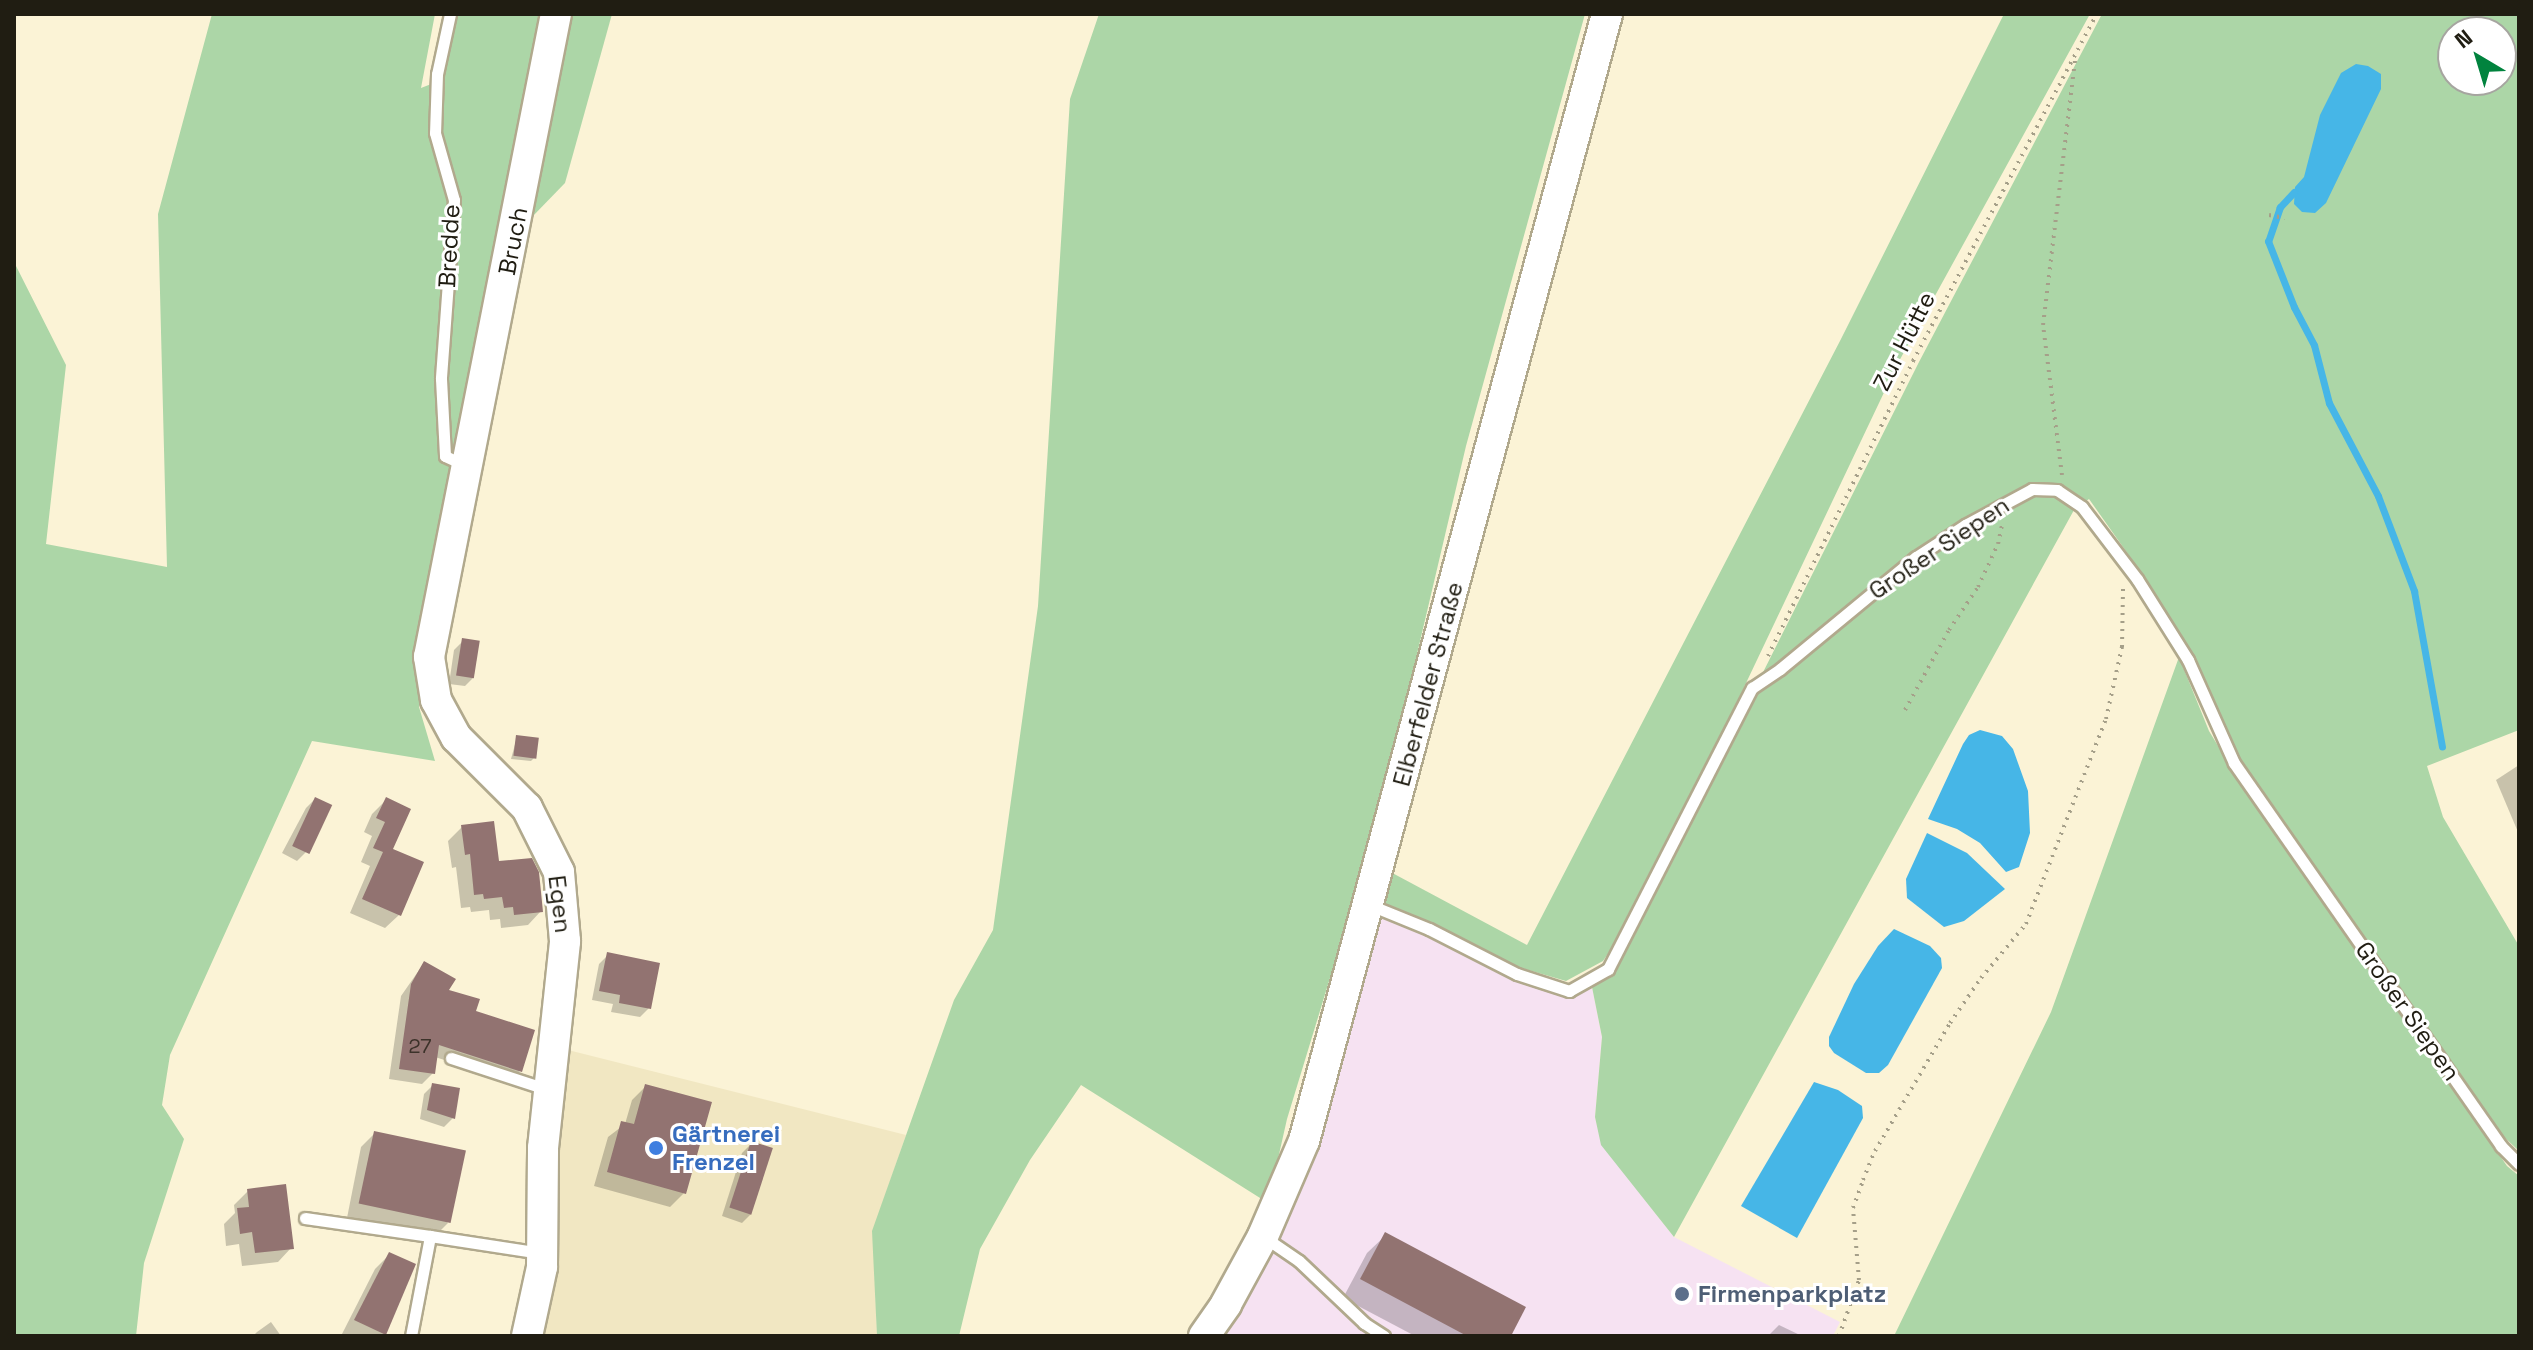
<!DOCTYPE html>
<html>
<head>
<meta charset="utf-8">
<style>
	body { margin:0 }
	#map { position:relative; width:2533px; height:1350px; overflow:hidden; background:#fbf3d6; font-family:"Space Grotesk",sans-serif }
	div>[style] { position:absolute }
	.built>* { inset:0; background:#f1e7c2 }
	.industrial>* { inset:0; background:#f6e2f2 }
	.green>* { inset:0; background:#acd6a7 }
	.water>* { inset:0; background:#46b6e7 }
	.shadow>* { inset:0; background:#0003 }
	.stream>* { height:7px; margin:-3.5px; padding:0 3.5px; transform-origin:3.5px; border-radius:3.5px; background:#46b6e7 }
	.building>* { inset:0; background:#927371; transform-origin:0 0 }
	.path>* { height:4px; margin-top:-2px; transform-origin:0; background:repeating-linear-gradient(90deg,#a59f89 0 2px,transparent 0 8px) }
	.roads { filter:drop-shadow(2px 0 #b1a98d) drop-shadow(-2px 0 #b1a98d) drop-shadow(0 2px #b1a98d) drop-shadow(0 -2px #b1a98d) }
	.lane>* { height:11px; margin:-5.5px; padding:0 5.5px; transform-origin:5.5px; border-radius:5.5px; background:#fff }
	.secondary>* { height:30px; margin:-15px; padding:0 15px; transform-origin:15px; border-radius:15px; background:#fff }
	.dots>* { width:22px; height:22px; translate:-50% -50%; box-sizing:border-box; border:4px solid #fff; border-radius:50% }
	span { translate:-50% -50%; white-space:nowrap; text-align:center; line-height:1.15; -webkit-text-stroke:6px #fff; paint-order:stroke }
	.number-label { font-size:20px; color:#3c322a }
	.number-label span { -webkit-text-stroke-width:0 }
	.street-label { font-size:24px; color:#201d12 }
	.shop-label { font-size:24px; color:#366cbe; font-weight:700 }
	.left { translate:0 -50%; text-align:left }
	.service-label { font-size:24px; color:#4e5e75; font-weight:700 }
	.frame { position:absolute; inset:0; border:16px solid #201d12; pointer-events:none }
	.north { position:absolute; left:2437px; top:16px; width:80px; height:80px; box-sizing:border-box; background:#fff; border:2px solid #a6a5a0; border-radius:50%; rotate:322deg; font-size:22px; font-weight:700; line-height:32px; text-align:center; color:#201d12 }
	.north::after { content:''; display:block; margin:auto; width:28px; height:36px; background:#01833e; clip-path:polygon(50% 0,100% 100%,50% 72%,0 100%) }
</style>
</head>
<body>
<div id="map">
	<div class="built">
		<i style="clip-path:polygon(564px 1049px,906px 1135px,873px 1231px,877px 1336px,537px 1336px,551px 1297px)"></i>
	</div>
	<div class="industrial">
		<i style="clip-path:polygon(1372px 909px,1515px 979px,1568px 998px,1592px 987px,1602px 1037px,1595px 1117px,1602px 1145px,1674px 1237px,1840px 1322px,1833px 1336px,1221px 1336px)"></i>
	</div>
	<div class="green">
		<i style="clip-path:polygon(212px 14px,435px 14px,421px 88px,444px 79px,456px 14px,540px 14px,424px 629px,419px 707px,435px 761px,312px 741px,170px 1055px,162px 1105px,184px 1139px,144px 1263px,136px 1336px,14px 1336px,14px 262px,66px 365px,46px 544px,167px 567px,158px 214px)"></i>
		<i style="clip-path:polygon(570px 14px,612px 14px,565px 183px,532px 217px)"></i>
		<i style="clip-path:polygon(1099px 14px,1585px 14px,1466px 446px,1377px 824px,1287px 1119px,1268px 1203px,1081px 1085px,1030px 1160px,980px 1249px,959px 1336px,877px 1336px,872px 1231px,954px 1000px,993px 930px,1038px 606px,1070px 99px)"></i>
		<i style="clip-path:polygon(2004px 14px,2090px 14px,1898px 363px,1728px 721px,1622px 933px,1603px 961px,1566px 981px,1518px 967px,1376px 901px,1383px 868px,1527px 945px,1841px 339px)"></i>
		<i style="clip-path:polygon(evenodd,2102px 14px,2519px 14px,2519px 730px,2427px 766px,2443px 817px,2519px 946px,2519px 1151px,2502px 1135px,2239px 761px,2194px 658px,2140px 571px,2089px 499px,2074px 510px,1674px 1237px,1601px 1145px,1595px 1117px,1602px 1037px,1592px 987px,1612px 968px,1631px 935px,1919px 362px,2102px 14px,2453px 32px,2501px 32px,2501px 80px,2453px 80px,2453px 32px)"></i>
		<i style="clip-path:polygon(2179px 657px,2209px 731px,2248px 795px,2507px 1166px,2519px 1176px,2519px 1336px,1894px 1336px,2051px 1012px)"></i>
	</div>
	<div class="water">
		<i style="clip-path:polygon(2356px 64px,2368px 66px,2381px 74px,2381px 89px,2326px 203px,2315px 213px,2302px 212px,2294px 204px,2295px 187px,2304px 177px,2320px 115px,2341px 73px)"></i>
		<i style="clip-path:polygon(1980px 730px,2002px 736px,2013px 749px,2028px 791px,2030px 833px,2019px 867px,2006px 872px,1980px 843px,1957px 829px,1928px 819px,1963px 744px,1969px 735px)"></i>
		<i style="clip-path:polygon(1927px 833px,1967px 853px,2005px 889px,1964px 921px,1944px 927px,1907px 898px,1906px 879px)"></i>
		<i style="clip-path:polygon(1894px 929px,1930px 946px,1941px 958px,1942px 968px,1888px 1065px,1879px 1073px,1866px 1073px,1834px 1053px,1829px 1046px,1829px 1037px,1854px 984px,1878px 946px)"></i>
		<i style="clip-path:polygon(1814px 1082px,1838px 1090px,1862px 1106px,1863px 1118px,1797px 1238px,1741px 1206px)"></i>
	</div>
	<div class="shadow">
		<i style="clip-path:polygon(463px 641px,474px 677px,465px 686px,449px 684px,454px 650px)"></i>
		<i style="clip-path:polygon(517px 737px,535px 757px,531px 761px,511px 759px)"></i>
		<i style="clip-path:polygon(2519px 765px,2519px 831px,2518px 832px,2496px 780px)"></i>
		<i style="clip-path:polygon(315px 799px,306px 852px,297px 861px,282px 853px,306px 808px)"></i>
		<i style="clip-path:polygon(386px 800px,399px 915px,385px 928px,350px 913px,370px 866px,361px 862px,372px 836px,364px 832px,372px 814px)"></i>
		<i style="clip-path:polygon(462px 827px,541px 911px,528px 925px,501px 928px,500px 919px,490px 920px,489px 910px,471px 912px,470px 907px,461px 908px,456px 867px,452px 868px,448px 841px)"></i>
		<i style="clip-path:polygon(608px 955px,649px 1008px,640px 1017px,611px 1012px,613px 1004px,592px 1000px,599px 964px)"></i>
		<i style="clip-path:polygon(424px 963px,446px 991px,473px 1012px,520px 1071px,510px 1081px,435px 1057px,433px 1073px,422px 1084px,389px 1079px,401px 996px)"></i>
		<i style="clip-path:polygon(433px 1085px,453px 1118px,444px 1127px,420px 1119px,424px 1094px)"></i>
		<i style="clip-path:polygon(646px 1086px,684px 1193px,670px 1207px,594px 1186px,608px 1137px,625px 1124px,632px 1100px)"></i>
		<i style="clip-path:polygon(375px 1133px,448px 1223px,434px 1237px,347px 1218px,361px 1147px)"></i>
		<i style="clip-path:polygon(751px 1144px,751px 1214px,742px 1223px,722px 1216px,742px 1153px)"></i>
		<i style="clip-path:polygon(248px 1191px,291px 1248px,278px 1262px,242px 1266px,239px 1244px,226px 1246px,224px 1224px,235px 1213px,234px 1205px)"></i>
		<i style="clip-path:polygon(1386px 1235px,1509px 1336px,1415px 1336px,1343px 1298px,1367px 1253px)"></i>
		<i style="clip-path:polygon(389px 1255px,385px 1334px,342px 1334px,375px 1269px)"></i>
		<i style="clip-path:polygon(271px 1322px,281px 1336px,253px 1336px,257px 1332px)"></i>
		<i style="clip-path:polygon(1779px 1325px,1802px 1336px,1768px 1336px)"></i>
	</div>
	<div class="stream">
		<i style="left:2294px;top:192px;width:21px;rotate:133deg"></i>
		<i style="left:2280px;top:207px;width:36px;rotate:109deg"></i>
		<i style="left:2268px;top:241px;width:71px;rotate:68.5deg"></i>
		<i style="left:2294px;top:307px;width:43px;rotate:62.2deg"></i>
		<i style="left:2314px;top:345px;width:60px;rotate:75.5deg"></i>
		<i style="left:2329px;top:403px;width:105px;rotate:62.2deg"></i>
		<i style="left:2378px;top:496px;width:102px;rotate:69.2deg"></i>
		<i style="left:2414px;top:591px;width:158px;rotate:79.8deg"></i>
	</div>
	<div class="building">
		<i style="left:462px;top:638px;width:18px;height:38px;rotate:9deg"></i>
		<i style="left:516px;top:735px;width:23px;height:21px;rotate:7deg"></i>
		<i style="left:315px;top:797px;width:19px;height:54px;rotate:25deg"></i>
		<i style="clip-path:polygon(386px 797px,411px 809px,393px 849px,424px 862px,401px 916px,362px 899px,383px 852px,373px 848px,385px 822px,376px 818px)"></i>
		<i style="clip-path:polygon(494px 821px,499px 861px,532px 858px,539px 872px,543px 912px,514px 915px,513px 907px,504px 908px,502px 897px,484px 899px,483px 894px,474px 895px,470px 854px,465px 855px,461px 825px)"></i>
		<i style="clip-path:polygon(607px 952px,660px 963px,651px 1009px,619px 1003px,620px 995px,599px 991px)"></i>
		<i style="clip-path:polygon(424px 961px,456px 979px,449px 990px,480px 999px,476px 1011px,535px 1030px,522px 1072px,439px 1045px,435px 1074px,399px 1069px,411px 984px)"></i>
		<i style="clip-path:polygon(432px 1083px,460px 1088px,455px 1119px,427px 1110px)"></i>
		<i style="clip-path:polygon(645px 1084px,712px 1102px,686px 1194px,607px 1172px,621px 1121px,634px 1124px)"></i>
		<i style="left:374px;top:1131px;width:94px;height:74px;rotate:12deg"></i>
		<i style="left:751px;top:1141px;width:23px;height:70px;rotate:18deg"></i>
		<i style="clip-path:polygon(286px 1184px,294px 1249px,255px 1253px,252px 1232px,240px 1234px,237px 1208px,249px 1207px,247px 1189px)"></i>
		<i style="clip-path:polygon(1385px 1232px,1526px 1307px,1511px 1336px,1467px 1336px,1360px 1279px)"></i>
		<i style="clip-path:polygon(389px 1252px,416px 1264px,386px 1335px,354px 1320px)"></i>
	</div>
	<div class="path">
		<i style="left:2269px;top:215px;width:16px;rotate:11deg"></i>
		<i style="left:2062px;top:475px;width:151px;rotate:-97.2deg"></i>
		<i style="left:2043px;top:325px;width:268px;rotate:-83.1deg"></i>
		<i style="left:1768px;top:656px;width:329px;rotate:-63.8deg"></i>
		<i style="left:1913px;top:361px;width:393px;rotate:-62.1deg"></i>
		<i style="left:1905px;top:710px;width:91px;rotate:-61.2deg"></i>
		<i style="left:1949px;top:630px;width:52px;rotate:-56deg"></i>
		<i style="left:1978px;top:587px;width:47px;rotate:-65.1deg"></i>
		<i style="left:1998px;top:544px;width:19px;rotate:-78deg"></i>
		<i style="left:1839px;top:1336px;width:59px;rotate:-70.3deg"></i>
		<i style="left:1859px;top:1280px;width:72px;rotate:-94.8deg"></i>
		<i style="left:1853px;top:1208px;width:30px;rotate:-70deg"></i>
		<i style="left:1863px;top:1180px;width:31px;rotate:-68deg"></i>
		<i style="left:1875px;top:1151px;width:148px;rotate:-59.6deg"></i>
		<i style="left:1950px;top:1023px;width:55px;rotate:-55.4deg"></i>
		<i style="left:1981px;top:978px;width:70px;rotate:-50.2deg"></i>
		<i style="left:2026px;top:924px;width:220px;rotate:-68.7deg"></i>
		<i style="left:2106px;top:719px;width:74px;rotate:-77.5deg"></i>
		<i style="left:2122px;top:647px;width:58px;rotate:-89deg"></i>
	</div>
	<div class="roads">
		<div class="lane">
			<i style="left:450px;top:14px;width:61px;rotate:102.2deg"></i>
			<i style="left:437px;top:74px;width:59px;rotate:91.9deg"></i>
			<i style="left:435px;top:133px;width:70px;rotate:74.2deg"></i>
			<i style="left:454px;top:200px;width:179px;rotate:94.2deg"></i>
			<i style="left:441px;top:379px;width:77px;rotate:87deg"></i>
			<i style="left:445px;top:456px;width:21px;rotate:25deg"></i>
			<i style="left:1370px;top:905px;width:64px;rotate:22.1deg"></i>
			<i style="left:1429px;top:929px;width:99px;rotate:27.1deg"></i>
			<i style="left:1517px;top:974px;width:55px;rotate:18.1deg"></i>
			<i style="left:1569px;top:991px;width:45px;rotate:-29.4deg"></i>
			<i style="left:1608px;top:969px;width:316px;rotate:-62.9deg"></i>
			<i style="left:1752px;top:688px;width:34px;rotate:-34deg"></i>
			<i style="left:1780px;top:669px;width:176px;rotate:-39.5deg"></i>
			<i style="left:1916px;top:557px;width:59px;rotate:-33.1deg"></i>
			<i style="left:1965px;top:525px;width:76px;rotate:-28.2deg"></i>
			<i style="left:2032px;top:489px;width:25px;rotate:2deg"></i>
			<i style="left:2057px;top:490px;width:30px;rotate:34deg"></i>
			<i style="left:2082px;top:507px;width:91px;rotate:52.6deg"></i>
			<i style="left:2137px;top:579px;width:96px;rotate:57.8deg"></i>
			<i style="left:2188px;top:660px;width:113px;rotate:65.9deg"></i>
			<i style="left:2234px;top:763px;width:467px;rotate:55.1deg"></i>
			<i style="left:2501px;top:1146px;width:25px;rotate:45deg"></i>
			<i style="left:451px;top:1058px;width:100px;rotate:18.1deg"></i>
			<i style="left:305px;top:1218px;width:126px;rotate:8.2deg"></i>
			<i style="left:1264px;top:1237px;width:42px;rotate:34.4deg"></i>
			<i style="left:1299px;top:1261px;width:90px;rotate:43.6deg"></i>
			<i style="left:1364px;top:1323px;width:24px;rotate:33deg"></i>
			<i style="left:411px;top:1336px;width:102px;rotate:-79.2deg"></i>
			<i style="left:430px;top:1236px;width:112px;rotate:8.7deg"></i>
		</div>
		<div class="secondary">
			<i style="left:527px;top:1336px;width:71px;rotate:-77.7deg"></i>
			<i style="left:542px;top:1267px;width:119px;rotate:-89.5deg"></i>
			<i style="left:543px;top:1148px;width:208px;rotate:-83.9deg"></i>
			<i style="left:565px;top:941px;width:69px;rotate:-95deg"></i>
			<i style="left:559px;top:872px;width:72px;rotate:-116.6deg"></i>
			<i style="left:527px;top:808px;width:100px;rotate:-135deg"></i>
			<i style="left:456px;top:737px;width:42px;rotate:-118.4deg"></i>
			<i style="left:436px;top:700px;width:44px;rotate:-99.2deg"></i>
			<i style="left:429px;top:657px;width:655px;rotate:-78.83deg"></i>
			<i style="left:1204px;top:1336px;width:39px;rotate:-55deg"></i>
			<i style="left:1226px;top:1304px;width:77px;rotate:-61.4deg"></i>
			<i style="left:1263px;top:1236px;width:103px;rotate:-66.7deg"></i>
			<i style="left:1304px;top:1141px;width:1167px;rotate:-74.95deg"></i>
		</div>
	</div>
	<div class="dots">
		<i style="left:656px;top:1148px;background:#3f7fe0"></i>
		<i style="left:1682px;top:1294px;background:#5c6f8a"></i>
	</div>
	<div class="number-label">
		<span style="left:420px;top:1046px">27</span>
	</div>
	<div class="street-label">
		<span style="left:513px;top:241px;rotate:-79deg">Bruch</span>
		<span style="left:449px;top:246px;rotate:-87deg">Bredde</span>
		<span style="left:1904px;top:341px;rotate:-63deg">Zur Hütte</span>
		<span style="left:1939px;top:548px;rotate:-34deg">Großer Siepen</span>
		<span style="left:1428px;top:684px;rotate:-75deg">Elberfelder Straße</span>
		<span style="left:560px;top:904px;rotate:83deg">Egen</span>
		<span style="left:2408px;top:1011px;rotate:55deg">Großer Siepen</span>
	</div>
	<div class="shop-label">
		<span class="left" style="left:672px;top:1148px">Gärtnerei<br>Frenzel</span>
	</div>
	<div class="service-label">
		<span class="left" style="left:1698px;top:1294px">Firmenparkplatz</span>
	</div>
	<div class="frame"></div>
	<div class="north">N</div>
</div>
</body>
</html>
